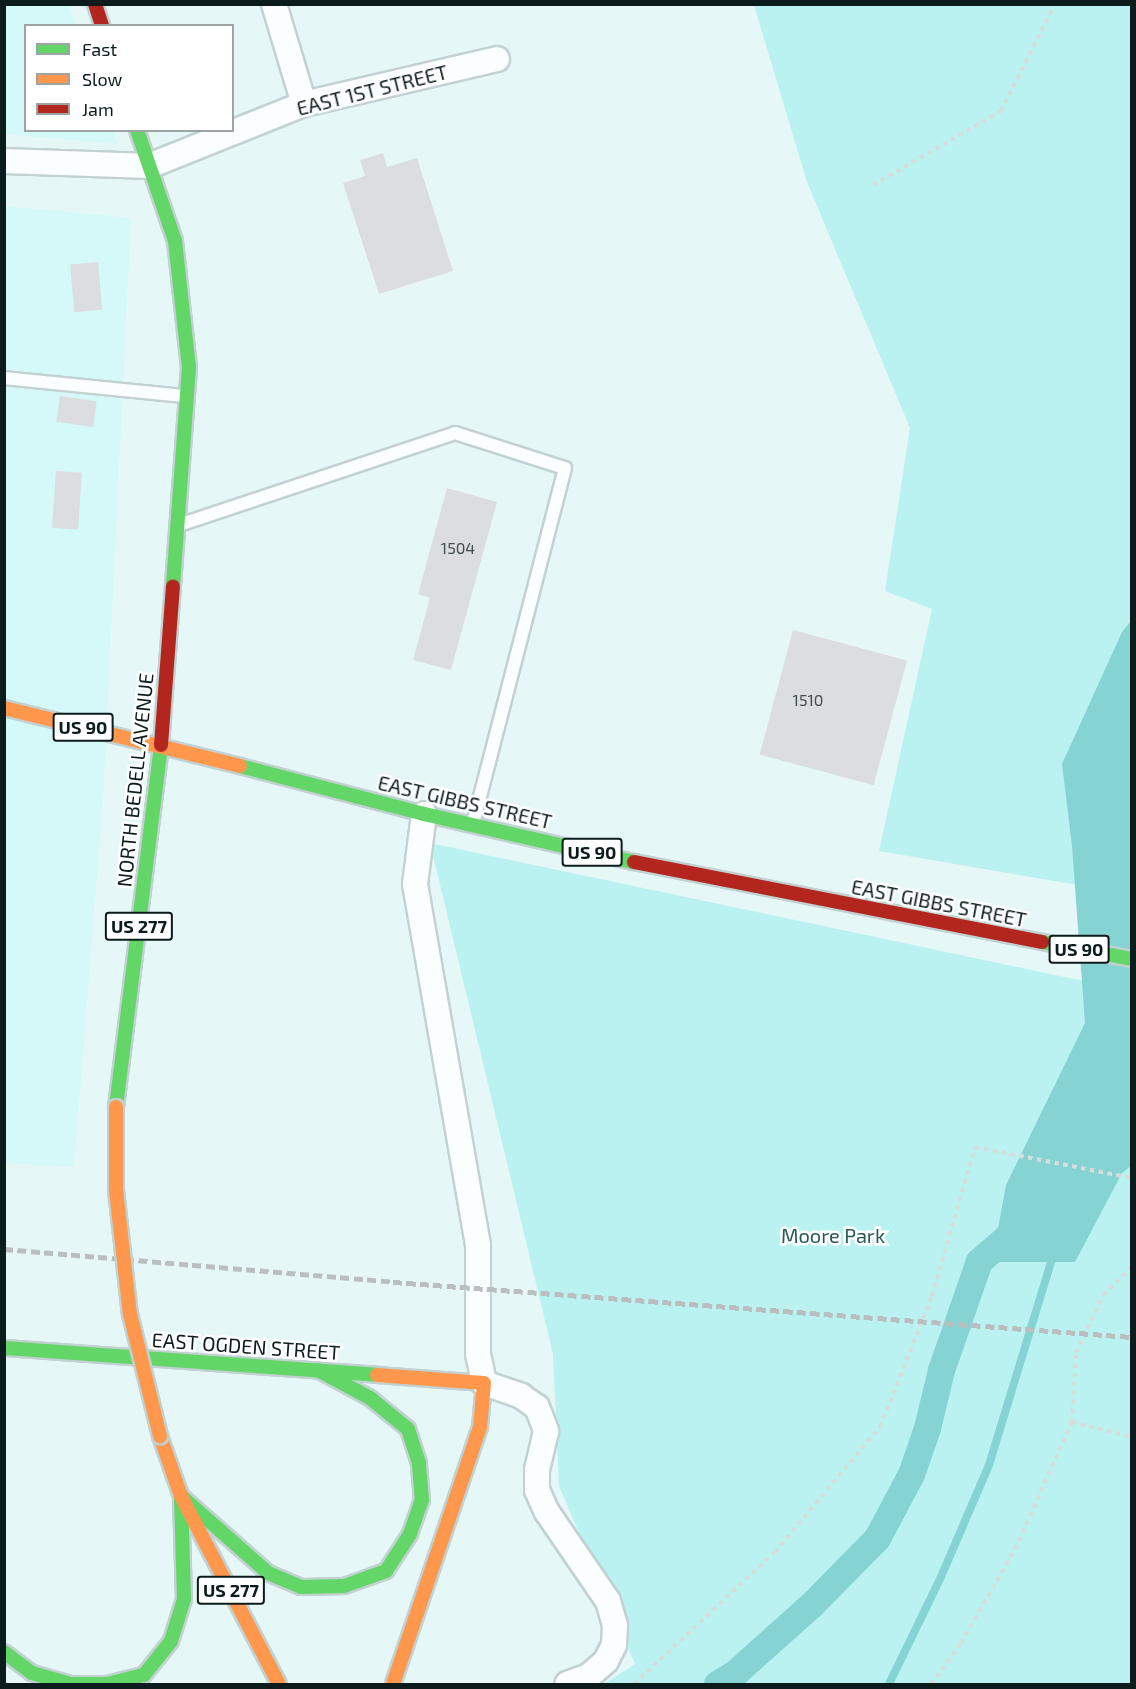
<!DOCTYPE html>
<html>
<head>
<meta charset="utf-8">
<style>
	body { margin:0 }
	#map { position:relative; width:1136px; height:1689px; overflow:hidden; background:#e6f7f7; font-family:"Exo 2",sans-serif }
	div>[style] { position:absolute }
	.built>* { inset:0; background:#d4f9f8 }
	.green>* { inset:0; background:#b9f2f1 }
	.water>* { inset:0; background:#85d3d2 }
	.stream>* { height:8px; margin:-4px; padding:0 4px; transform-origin:4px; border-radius:4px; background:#85d3d2 }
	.canal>* { height:27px; margin:-13.5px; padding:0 13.5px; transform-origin:13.5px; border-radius:13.5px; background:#85d3d2 }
	.building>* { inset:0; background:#dcdde0; transform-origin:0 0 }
	.path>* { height:4px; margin-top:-2px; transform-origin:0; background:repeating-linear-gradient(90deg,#d7dddd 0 4.5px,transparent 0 9px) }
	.roads { filter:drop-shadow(2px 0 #c2d1d1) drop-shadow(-2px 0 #c2d1d1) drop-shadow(0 2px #c2d1d1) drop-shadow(0 -2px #c2d1d1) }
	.lane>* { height:12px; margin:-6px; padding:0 6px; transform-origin:6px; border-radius:6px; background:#fbfefe }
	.street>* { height:24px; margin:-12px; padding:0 12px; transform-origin:12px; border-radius:12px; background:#fbfefe }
	.fast>* { height:14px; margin:-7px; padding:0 7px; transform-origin:7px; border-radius:7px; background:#63d668 }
	.slow>* { height:14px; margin:-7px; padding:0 7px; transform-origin:7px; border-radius:7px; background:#ff974d }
	.jam>* { height:14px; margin:-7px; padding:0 7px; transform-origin:7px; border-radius:7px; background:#b3261e }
	.rail>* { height:4.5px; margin-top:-2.25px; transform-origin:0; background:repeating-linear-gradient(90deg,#babebe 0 9px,transparent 0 13.5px) }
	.bridges { filter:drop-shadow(2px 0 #c2d1d1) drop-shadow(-2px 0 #c2d1d1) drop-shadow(0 2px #c2d1d1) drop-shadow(0 -2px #c2d1d1) }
	.slow-bridge>* { height:14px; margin:-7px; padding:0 7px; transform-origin:7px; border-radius:7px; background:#ff974d }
	span { translate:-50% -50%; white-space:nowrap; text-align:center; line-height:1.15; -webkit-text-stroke:5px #fff; paint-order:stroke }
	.number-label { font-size:16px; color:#404c4d }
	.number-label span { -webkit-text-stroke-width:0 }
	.shield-label span { padding:2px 4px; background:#fff; border:2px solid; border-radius:4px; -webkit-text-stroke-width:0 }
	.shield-label { font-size:18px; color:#0c1c1c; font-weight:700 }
	.street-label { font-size:20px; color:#0c1c1c }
	.park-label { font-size:20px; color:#2b5958 }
	.frame { position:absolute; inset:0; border:6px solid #0c1c1c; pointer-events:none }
	.legend { position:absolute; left:24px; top:24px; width:210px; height:108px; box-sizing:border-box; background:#fff; border:2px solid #9ea4a4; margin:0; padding:8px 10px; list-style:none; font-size:18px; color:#0c1c1c }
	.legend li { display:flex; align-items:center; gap:12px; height:30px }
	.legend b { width:30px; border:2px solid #9ea4a4 }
</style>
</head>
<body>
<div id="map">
	<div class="built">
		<i style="clip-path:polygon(4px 5px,69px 5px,76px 25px,26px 26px,26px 130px,113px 131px,117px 144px,5px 134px)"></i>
		<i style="clip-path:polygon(4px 206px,131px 218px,103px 800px,74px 1167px,5px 1163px)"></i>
	</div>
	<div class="green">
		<i style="clip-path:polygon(754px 5px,1131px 5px,1131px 894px,879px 851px,932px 609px,885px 591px,910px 428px,807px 182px)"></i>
		<i style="clip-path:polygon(430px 843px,1131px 991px,1131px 1684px,604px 1684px,635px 1664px,559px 1486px,553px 1354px)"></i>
	</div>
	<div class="water">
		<i style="clip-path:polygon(1131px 621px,1131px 1166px,1122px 1173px,1075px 1262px,992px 1262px,1006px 1185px,1085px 1023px,1072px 846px,1062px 764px,1122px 632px)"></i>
	</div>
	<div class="stream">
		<i style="left:889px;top:1684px;width:119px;rotate:-64.1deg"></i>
		<i style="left:941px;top:1577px;width:122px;rotate:-66.8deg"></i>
		<i style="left:989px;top:1465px;width:222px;rotate:-73deg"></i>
	</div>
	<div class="canal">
		<i style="left:717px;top:1684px;width:22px;rotate:-32deg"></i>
		<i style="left:736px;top:1672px;width:101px;rotate:-41.8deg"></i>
		<i style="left:811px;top:1605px;width:94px;rotate:-45.4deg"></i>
		<i style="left:877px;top:1538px;width:72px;rotate:-62deg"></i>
		<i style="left:911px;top:1474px;width:49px;rotate:-70.8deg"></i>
		<i style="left:927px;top:1428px;width:60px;rotate:-76.4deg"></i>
		<i style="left:941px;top:1370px;width:115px;rotate:-70.8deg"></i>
		<i style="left:979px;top:1261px;width:58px;rotate:-40.8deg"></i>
	</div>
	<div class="building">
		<i style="clip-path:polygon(383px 153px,387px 167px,417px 158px,453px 271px,379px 294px,343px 183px,365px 176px,360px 160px)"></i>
		<i style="left:98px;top:262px;width:48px;height:28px;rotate:85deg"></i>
		<i style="left:60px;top:396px;width:37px;height:26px;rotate:8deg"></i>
		<i style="left:56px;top:471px;width:26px;height:57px;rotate:4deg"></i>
		<i style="clip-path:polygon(447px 488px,497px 502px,451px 670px,413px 660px,430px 598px,418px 594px)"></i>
		<i style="left:793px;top:630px;width:118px;height:129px;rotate:15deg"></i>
	</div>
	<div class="path">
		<i style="left:873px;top:185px;width:148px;rotate:-30deg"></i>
		<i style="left:1001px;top:111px;width:120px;rotate:-63.2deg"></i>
		<i style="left:1072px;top:1422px;width:62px;rotate:14deg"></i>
		<i style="left:634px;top:1684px;width:193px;rotate:-43.1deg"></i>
		<i style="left:775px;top:1552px;width:163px;rotate:-50deg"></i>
		<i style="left:880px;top:1427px;width:141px;rotate:-68.3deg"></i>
		<i style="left:932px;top:1296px;width:155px;rotate:-73.9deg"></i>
		<i style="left:975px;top:1147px;width:160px;rotate:11.2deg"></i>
		<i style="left:931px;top:1684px;width:51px;rotate:-53.8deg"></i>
		<i style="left:961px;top:1643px;width:108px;rotate:-60.1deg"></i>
		<i style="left:1015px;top:1549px;width:139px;rotate:-65.8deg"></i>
		<i style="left:1072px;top:1422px;width:69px;rotate:-86.7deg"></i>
		<i style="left:1076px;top:1353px;width:64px;rotate:-65deg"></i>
		<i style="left:1103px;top:1295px;width:40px;rotate:-44deg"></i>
	</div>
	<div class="roads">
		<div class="lane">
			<i style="left:4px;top:378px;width:182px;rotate:5.7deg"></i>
			<i style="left:179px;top:525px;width:291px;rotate:-18.4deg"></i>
			<i style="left:455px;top:433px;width:115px;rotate:17.7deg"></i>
			<i style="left:565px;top:468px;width:368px;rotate:104.5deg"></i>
		</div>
		<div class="street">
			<i style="left:274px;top:4px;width:104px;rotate:73.3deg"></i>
			<i style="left:4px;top:161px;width:145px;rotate:2deg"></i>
			<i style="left:149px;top:166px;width:167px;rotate:-21.8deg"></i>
			<i style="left:304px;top:104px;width:198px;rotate:-13.1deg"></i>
			<i style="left:424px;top:814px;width:71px;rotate:97.3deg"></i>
			<i style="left:415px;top:884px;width:366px;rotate:80.1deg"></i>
			<i style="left:478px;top:1245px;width:109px;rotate:90deg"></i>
			<i style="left:478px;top:1354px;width:30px;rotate:78deg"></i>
			<i style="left:484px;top:1383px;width:39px;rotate:19deg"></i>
			<i style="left:521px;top:1396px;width:19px;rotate:35deg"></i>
			<i style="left:537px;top:1407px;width:26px;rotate:69deg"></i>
			<i style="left:546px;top:1431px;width:40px;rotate:103deg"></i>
			<i style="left:537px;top:1470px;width:20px;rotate:90deg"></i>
			<i style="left:537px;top:1490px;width:24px;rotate:66deg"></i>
			<i style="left:547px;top:1512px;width:108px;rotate:55.6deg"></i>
			<i style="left:608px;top:1601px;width:25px;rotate:74deg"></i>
			<i style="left:615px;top:1625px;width:20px;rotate:93deg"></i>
			<i style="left:614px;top:1645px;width:18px;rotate:117deg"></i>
			<i style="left:606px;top:1661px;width:23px;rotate:139deg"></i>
			<i style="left:589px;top:1676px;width:23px;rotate:160deg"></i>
		</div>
		<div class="fast">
			<i style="left:137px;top:130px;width:117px;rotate:71.1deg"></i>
			<i style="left:175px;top:241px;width:127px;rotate:83.7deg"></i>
			<i style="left:189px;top:367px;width:220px;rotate:94.2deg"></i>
			<i style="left:240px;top:766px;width:190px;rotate:14.6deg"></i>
			<i style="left:424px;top:814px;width:215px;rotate:12.9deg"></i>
			<i style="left:1042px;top:942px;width:92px;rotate:10.7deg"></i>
			<i style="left:116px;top:1107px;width:365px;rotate:-82.9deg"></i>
			<i style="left:4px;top:1348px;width:374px;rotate:4.1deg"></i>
			<i style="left:181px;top:1496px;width:116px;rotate:41.5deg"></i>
			<i style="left:268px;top:1573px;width:36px;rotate:23deg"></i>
			<i style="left:301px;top:1587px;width:43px;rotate:-1.3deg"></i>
			<i style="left:344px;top:1586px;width:45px;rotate:-19.7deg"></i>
			<i style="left:386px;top:1571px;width:44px;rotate:-57deg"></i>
			<i style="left:410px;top:1534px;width:36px;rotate:-71deg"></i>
			<i style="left:422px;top:1500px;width:37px;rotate:-95deg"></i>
			<i style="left:419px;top:1463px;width:36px;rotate:-108deg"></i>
			<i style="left:408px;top:1429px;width:49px;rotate:-140.8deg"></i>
			<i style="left:370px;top:1398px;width:59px;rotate:-151.7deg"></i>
			<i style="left:4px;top:1652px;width:35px;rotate:37deg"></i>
			<i style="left:32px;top:1673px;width:40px;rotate:16deg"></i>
			<i style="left:70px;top:1684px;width:37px"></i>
			<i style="left:107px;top:1684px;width:38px;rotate:-14deg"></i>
			<i style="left:144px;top:1675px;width:43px;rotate:-51.5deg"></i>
			<i style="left:171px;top:1641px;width:44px;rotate:-72.8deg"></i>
			<i style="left:184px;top:1599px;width:103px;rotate:-91.7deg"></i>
		</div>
		<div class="slow">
			<i style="left:4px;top:708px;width:243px;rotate:13.8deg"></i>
			<i style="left:377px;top:1375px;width:107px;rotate:4.3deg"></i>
			<i style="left:160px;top:1436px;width:64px;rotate:70.7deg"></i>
			<i style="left:181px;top:1496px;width:212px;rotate:62.5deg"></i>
			<i style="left:393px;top:1684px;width:271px;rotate:-71.3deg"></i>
			<i style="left:480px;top:1427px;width:44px;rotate:-84.8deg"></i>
		</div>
		<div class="jam">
			<i style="left:95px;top:4px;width:23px;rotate:72deg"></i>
			<i style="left:161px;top:745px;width:159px;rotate:-85.7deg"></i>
			<i style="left:634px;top:862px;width:416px;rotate:11.1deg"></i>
		</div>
	</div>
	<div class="rail">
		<i style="left:4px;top:1249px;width:390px;rotate:4.8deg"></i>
		<i style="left:393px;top:1282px;width:741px;rotate:4.26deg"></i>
	</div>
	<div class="bridges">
		<div class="slow-bridge">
			<i style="left:116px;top:1107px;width:83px;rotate:90deg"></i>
			<i style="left:116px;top:1190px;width:125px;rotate:83.6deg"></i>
			<i style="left:130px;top:1314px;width:126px;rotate:76.2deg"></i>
		</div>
	</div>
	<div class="number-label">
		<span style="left:458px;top:548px">1504</span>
		<span style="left:808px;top:700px">1510</span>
	</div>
	<div class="shield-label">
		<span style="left:83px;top:727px">US 90</span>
		<span style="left:592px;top:852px">US 90</span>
		<span style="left:139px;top:926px">US 277</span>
		<span style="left:1079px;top:949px">US 90</span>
		<span style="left:231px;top:1590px">US 277</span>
	</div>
	<div class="street-label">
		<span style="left:372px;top:90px;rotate:-14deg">EAST 1ST STREET</span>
		<span style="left:135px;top:780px;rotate:-84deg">NORTH BEDELL AVENUE</span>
		<span style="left:465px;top:802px;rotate:13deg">EAST GIBBS STREET</span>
		<span style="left:939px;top:903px;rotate:11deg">EAST GIBBS STREET</span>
		<span style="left:246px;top:1346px;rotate:4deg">EAST OGDEN STREET</span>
	</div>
	<div class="park-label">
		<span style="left:833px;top:1235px">Moore Park</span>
	</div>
	<div class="frame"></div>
	<ul class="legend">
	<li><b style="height:8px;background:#63d668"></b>Fast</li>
	<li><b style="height:8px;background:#ff974d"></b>Slow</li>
	<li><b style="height:8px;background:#b3261e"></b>Jam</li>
	</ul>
</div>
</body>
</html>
